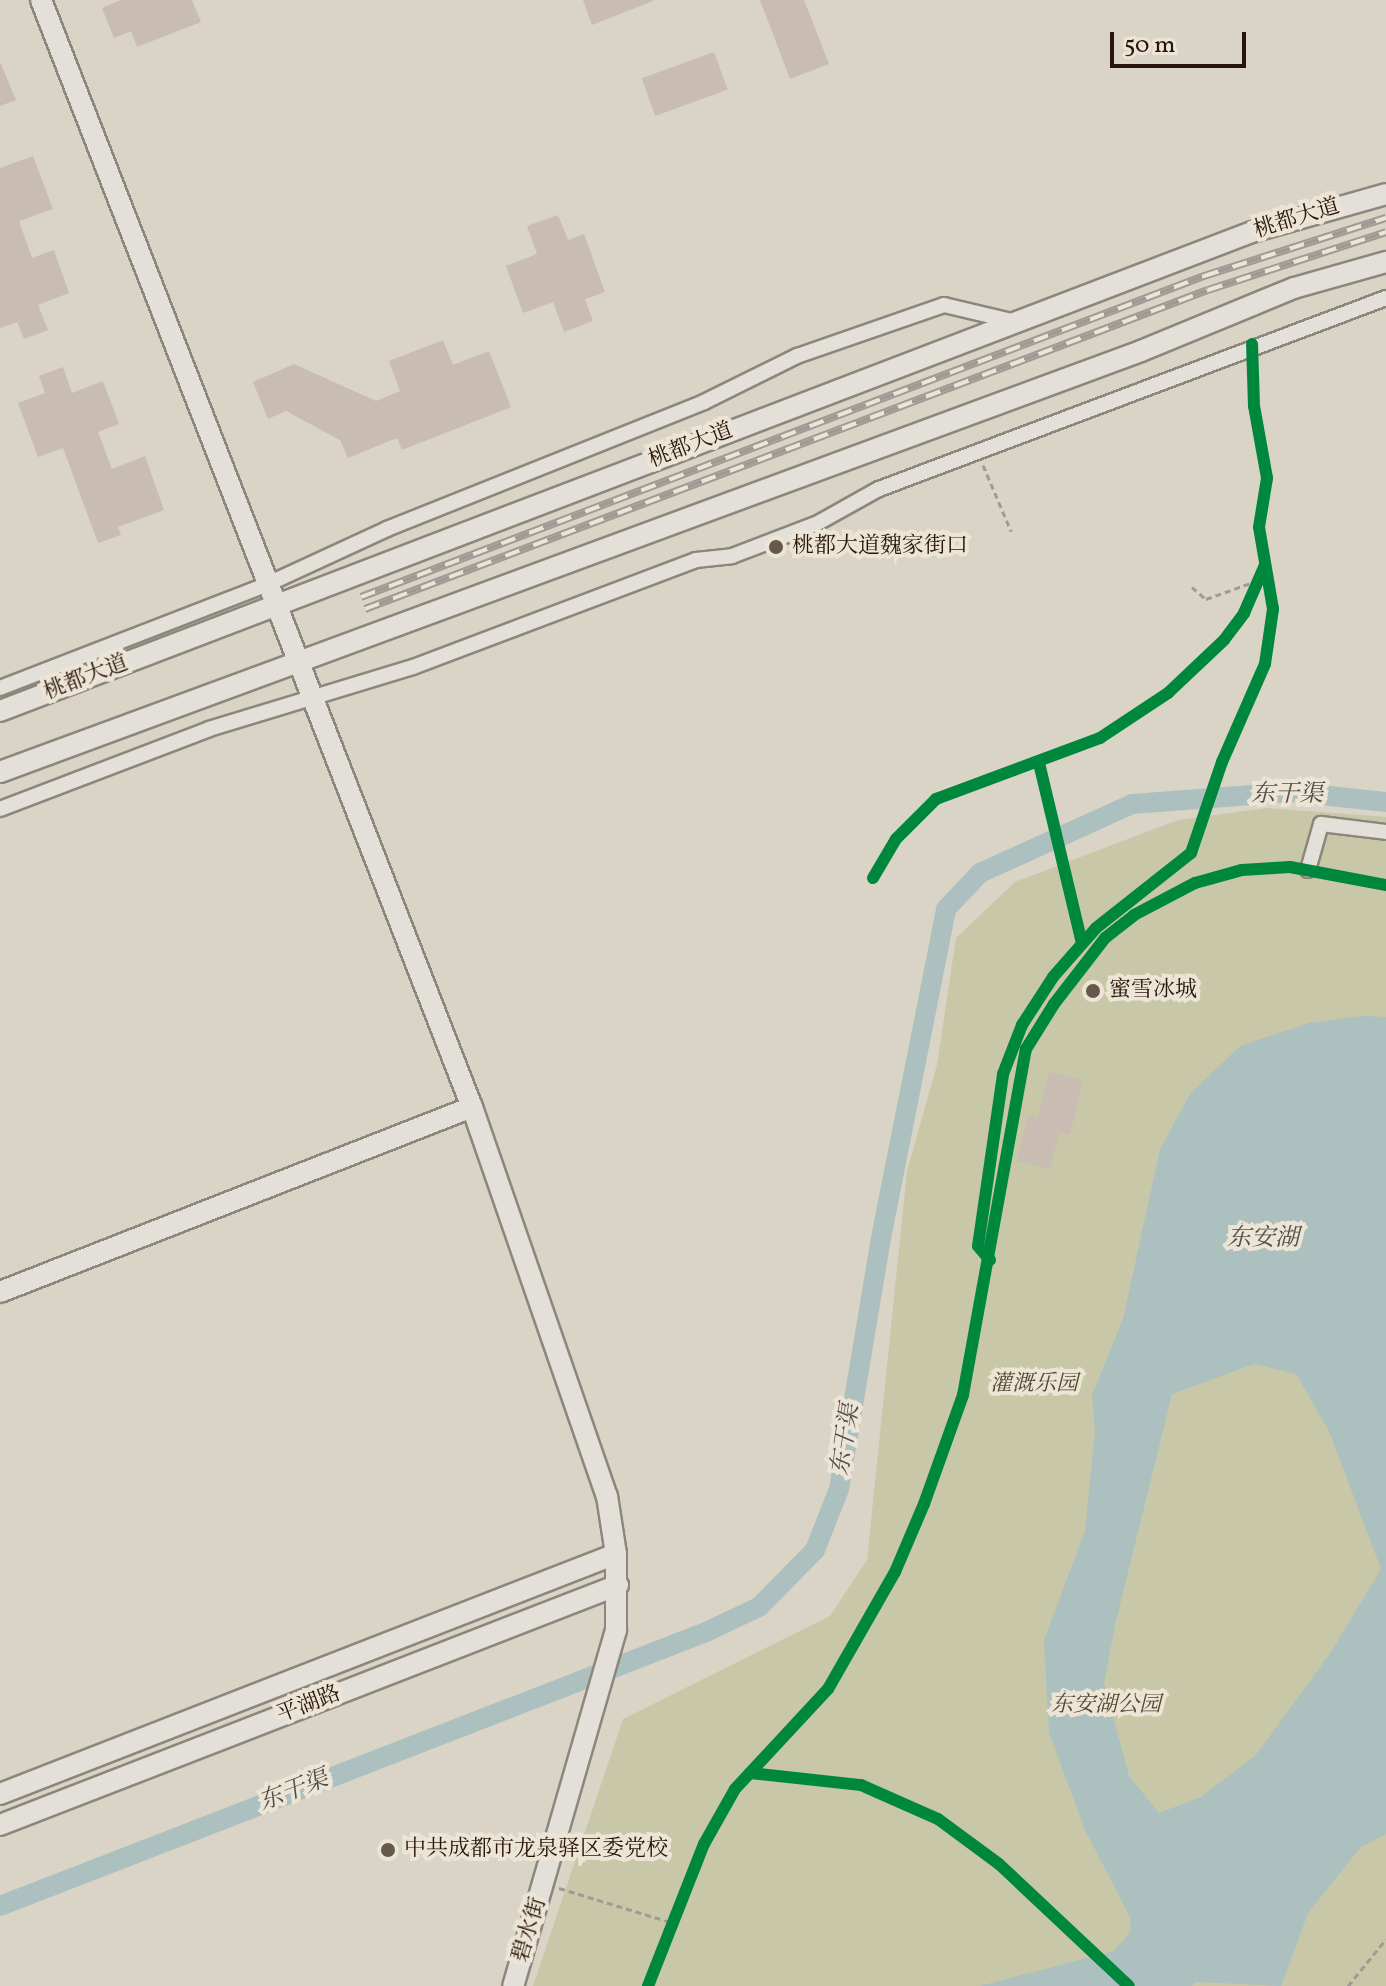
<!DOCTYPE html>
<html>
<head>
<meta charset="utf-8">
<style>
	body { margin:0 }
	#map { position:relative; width:1386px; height:1986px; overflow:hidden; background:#dad4c6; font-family:Vollkorn,"Noto Serif SC",serif }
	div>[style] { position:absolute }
	.green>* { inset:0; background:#c8c7a7 }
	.water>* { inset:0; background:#acc0bf }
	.canal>* { height:20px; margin:-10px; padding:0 10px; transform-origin:10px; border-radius:10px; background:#acc0bf }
	.building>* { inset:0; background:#c9bcb3; transform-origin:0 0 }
	.path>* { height:3px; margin-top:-1.5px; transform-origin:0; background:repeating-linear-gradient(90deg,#9f9b94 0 6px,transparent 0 10px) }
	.roads { filter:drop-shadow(2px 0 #8c867c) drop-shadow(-2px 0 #8c867c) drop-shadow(0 2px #8c867c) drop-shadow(0 -2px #8c867c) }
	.street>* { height:14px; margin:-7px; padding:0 7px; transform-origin:7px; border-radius:7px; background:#e3e0d9 }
	.secondary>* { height:20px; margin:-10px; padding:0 10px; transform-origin:10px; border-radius:10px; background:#e3e0d9 }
	.rail>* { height:8px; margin-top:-4px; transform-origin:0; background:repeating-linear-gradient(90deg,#ece5d5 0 15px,#9f9b94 0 30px); box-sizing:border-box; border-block:2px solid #9f9b94 }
	.cycleway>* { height:12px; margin:-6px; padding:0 6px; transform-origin:6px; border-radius:6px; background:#00873e }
	.dots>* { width:22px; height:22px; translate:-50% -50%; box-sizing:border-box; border:4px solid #ece5d5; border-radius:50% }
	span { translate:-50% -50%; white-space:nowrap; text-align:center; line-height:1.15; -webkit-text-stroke:8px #ece5d5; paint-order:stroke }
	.street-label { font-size:22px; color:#271509 }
	.poi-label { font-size:22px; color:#271509 }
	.left { translate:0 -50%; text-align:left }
	.park-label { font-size:22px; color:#534731; font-style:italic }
	.water-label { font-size:24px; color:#4f4e48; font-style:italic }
	.scale { position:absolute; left:1110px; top:32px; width:136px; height:36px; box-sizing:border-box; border:4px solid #271509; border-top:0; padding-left:10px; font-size:24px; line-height:28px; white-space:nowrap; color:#271509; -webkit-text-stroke:6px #ece5d5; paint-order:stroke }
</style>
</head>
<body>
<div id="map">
	<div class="green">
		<i style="clip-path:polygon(1267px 808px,1386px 817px,1386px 1986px,533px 1986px,623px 1719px,830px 1616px,867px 1560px,907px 1171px,937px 1065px,956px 938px,1015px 882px,1178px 820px)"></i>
	</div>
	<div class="water">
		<i style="clip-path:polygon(evenodd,1362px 1016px,1386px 1017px,1386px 1834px,1361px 1847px,1308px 1913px,1281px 1986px,1195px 1982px,1192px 1986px,980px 1986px,1114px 1951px,1131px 1931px,1130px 1917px,1085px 1830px,1049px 1733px,1044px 1640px,1085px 1531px,1095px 1432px,1092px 1395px,1123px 1319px,1160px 1149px,1190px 1094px,1240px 1046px,1309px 1023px,1362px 1016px,1254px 1364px,1296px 1374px,1329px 1431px,1381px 1569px,1331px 1652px,1256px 1755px,1201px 1797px,1159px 1813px,1129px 1776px,1104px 1683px,1116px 1621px,1172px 1394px,1254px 1364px)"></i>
	</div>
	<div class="canal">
		<i style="left:0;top:1906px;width:757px;rotate:-21.21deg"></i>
		<i style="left:706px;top:1632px;width:59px;rotate:-25.3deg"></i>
		<i style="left:759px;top:1607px;width:80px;rotate:-45.5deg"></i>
		<i style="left:815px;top:1550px;width:66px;rotate:-68.5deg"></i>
		<i style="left:839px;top:1489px;width:249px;rotate:-80.5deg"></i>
		<i style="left:880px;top:1243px;width:340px;rotate:-78.8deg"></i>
		<i style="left:946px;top:909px;width:50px;rotate:-46.6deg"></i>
		<i style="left:980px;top:873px;width:167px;rotate:-24.4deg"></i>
		<i style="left:1132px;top:804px;width:161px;rotate:-4.3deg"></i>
		<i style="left:1293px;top:792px;width:94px;rotate:6.1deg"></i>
	</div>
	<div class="building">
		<i style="clip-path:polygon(121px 0,192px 0,201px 22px,137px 47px,131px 31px,114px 38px,102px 8px)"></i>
		<i style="clip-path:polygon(583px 0,653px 0,653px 1px,592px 25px)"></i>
		<i style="clip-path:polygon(760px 0,804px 0,829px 64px,790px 79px)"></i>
		<i style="left:714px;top:52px;width:40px;height:77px;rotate:70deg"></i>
		<i style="clip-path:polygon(0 62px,16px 100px,0 106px)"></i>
		<i style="clip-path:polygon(33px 156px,53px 209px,19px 221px,32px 258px,54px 250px,69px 293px,38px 305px,48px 330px,24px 339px,17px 322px,0 328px,0 168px)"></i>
		<i style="clip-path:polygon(558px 215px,568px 240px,584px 234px,605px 292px,585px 299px,593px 321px,564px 332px,553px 302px,523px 313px,506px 266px,537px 254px,527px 226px)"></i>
		<i style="clip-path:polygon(443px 340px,453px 365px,489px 351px,511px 407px,402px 450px,397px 438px,348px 458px,340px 440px,286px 411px,268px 419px,253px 382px,294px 364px,376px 401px,400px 391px,389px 361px)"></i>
		<i style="clip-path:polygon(63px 367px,72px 393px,103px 381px,119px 424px,98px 432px,112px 469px,145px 456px,164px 510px,118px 527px,121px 535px,98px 543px,63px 448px,38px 457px,18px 403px,45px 393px,39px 376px)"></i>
		<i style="clip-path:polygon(1049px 1072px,1083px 1080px,1070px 1135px,1059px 1133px,1050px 1169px,1017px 1161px,1028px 1115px,1038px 1117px)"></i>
	</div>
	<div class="path">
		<i style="left:983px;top:465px;width:72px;rotate:67deg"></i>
		<i style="left:1192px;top:587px;width:18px;rotate:41deg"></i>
		<i style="left:1206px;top:599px;width:56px;rotate:-19.7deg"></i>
		<i style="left:559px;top:1888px;width:116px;rotate:17deg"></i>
		<i style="left:1348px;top:1986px;width:60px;rotate:-51deg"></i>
	</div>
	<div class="roads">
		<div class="street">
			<i style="left:0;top:688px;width:287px;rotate:-21.2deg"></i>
			<i style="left:268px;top:584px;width:131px;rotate:-24.8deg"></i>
			<i style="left:387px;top:529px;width:341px;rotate:-21.8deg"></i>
			<i style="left:704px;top:402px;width:104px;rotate:-26.3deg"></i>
			<i style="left:797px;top:356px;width:156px;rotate:-19.1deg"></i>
			<i style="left:944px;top:305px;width:74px;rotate:13.3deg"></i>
			<i style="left:0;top:809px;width:224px;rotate:-20.9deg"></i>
			<i style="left:209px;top:729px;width:213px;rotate:-16.9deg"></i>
			<i style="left:413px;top:667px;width:303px;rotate:-20.7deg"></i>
			<i style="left:696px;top:560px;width:36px;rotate:-6deg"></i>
			<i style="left:732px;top:556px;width:90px;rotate:-20.9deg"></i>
			<i style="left:816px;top:524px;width:72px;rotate:-29.1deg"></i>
			<i style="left:879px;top:489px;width:542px;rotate:-20.64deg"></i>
			<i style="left:1308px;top:870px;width:48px;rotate:-74.2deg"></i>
			<i style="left:1321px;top:824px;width:65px;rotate:7deg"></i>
		</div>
		<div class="secondary">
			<i style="left:41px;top:0;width:1188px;rotate:68.73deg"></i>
			<i style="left:472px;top:1107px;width:412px;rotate:70.9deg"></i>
			<i style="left:607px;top:1496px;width:59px;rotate:81.2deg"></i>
			<i style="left:616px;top:1554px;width:76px;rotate:90deg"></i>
			<i style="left:616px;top:1630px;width:371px;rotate:106.1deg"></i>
			<i style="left:0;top:711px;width:1341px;rotate:-20.94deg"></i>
			<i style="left:1252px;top:232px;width:139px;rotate:-15.8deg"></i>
			<i style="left:0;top:772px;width:1216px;rotate:-20.25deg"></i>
			<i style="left:1141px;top:351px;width:165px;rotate:-22.4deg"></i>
			<i style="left:1294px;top:288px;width:96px;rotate:-15.8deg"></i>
			<i style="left:0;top:1292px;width:507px;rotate:-21.4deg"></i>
			<i style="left:0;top:1794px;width:661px;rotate:-21.29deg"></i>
			<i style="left:0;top:1825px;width:663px;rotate:-21.22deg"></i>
		</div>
	</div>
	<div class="rail">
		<i style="left:361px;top:597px;width:902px;rotate:-20.85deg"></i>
		<i style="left:1204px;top:276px;width:191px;rotate:-17.7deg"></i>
		<i style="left:365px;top:609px;width:901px;rotate:-20.73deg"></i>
		<i style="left:1208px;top:290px;width:187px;rotate:-18deg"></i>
	</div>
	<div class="cycleway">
		<i style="left:1039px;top:763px;width:185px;rotate:76.6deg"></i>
		<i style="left:873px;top:878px;width:45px;rotate:-59.5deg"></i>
		<i style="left:896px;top:839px;width:57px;rotate:-45deg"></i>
		<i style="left:936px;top:799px;width:175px;rotate:-20.4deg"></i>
		<i style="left:1100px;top:738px;width:82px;rotate:-33.5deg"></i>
		<i style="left:1168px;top:693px;width:77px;rotate:-43.4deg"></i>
		<i style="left:1224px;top:640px;width:34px;rotate:-53deg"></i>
		<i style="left:1244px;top:613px;width:52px;rotate:-66.4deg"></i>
		<i style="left:990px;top:1260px;width:18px;rotate:-131deg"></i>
		<i style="left:978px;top:1246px;width:174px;rotate:-81.7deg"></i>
		<i style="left:1003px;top:1074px;width:53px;rotate:-68.8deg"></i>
		<i style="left:1022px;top:1025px;width:57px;rotate:-57.1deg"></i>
		<i style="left:1053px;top:977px;width:65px;rotate:-48.7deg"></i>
		<i style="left:1096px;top:928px;width:121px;rotate:-38.3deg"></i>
		<i style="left:1191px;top:853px;width:96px;rotate:-71.2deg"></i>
		<i style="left:1222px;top:762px;width:107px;rotate:-66.3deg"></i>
		<i style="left:1265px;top:664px;width:56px;rotate:-81.7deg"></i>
		<i style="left:1273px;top:609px;width:83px;rotate:-99.7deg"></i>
		<i style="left:1259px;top:527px;width:50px;rotate:-80.7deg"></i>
		<i style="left:1267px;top:478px;width:73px;rotate:-100.2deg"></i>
		<i style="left:1254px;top:406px;width:62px;rotate:-91.8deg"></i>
		<i style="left:750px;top:1773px;width:112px;rotate:6.2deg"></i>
		<i style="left:861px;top:1785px;width:84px;rotate:23.8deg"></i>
		<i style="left:938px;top:1819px;width:76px;rotate:36.4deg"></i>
		<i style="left:999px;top:1864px;width:178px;rotate:43.2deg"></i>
		<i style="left:648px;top:1986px;width:153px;rotate:-68.5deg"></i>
		<i style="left:704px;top:1844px;width:63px;rotate:-60.6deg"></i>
		<i style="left:735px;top:1789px;width:137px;rotate:-47.1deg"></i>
		<i style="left:828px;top:1689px;width:135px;rotate:-60.2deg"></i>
		<i style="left:895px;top:1572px;width:74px;rotate:-66.9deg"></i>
		<i style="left:924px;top:1504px;width:116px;rotate:-70.3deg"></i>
		<i style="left:963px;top:1395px;width:352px;rotate:-79.7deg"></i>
		<i style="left:1026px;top:1049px;width:53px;rotate:-58.1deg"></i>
		<i style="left:1054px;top:1004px;width:83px;rotate:-52.3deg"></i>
		<i style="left:1105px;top:938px;width:37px;rotate:-38deg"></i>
		<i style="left:1134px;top:915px;width:69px;rotate:-27.7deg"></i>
		<i style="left:1195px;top:883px;width:49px;rotate:-15.5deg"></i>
		<i style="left:1242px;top:870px;width:48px;rotate:-3.6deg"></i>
		<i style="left:1290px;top:867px;width:98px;rotate:10.6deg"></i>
	</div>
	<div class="dots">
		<i style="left:776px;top:547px;background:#66584b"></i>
		<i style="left:1093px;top:991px;background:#66584b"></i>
		<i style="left:388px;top:1850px;background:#66584b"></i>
	</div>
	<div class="street-label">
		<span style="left:1297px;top:219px;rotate:-17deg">桃都大道</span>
		<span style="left:691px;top:446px;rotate:-21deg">桃都大道</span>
		<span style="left:86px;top:678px;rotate:-21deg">桃都大道</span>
		<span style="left:309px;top:1705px;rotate:-21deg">平湖路</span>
		<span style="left:530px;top:1930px;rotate:-73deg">碧水街</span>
	</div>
	<div class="poi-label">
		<span class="left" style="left:792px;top:547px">桃都大道魏家街口</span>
		<span class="left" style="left:1109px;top:991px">蜜雪冰城</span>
		<span class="left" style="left:404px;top:1850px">中共成都市龙泉驿区委党校</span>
	</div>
	<div class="park-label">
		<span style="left:1034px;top:1385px">灌溉乐园</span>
		<span style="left:1106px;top:1706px">东安湖公园</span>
	</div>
	<div class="water-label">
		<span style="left:1287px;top:796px">东干渠</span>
		<span style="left:1263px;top:1240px">东安湖</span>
		<span style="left:847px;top:1440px;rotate:-81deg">东干渠</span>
		<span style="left:294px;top:1792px;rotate:-21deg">东干渠</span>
	</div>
	<div class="scale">50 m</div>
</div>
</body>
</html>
